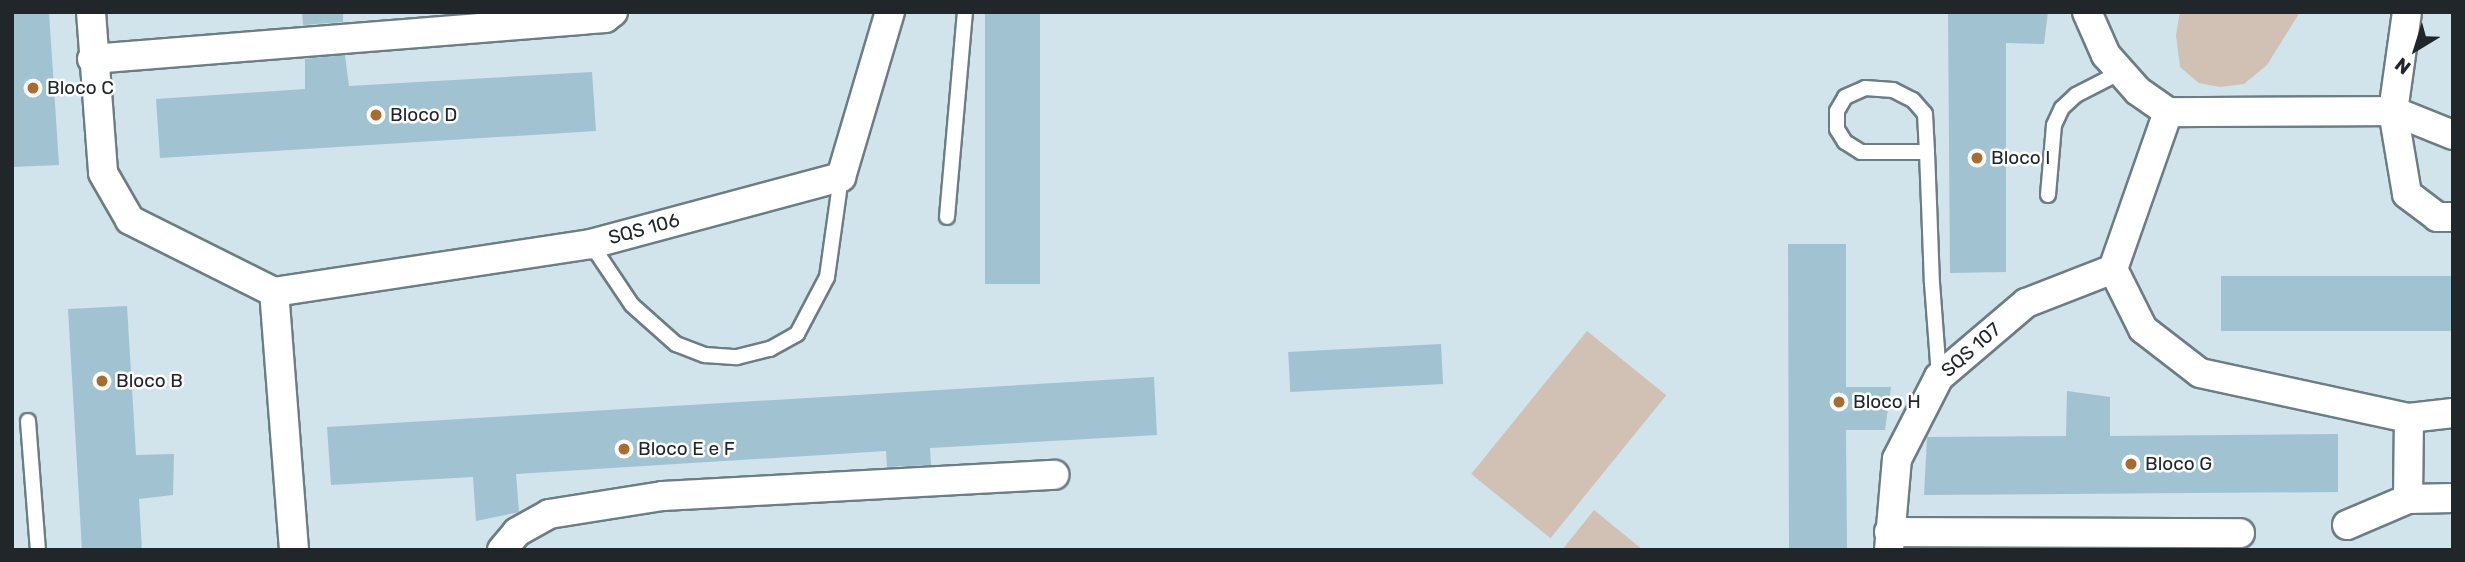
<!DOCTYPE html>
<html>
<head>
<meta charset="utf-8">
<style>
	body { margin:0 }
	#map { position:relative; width:2465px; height:562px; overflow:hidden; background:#d1e3eb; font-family:Rubik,sans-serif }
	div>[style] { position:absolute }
	.green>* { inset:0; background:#d1c1b4; transform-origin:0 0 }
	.building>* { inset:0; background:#a1c2d1; transform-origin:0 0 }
	.roads { filter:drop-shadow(2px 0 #6d7d84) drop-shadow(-2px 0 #6d7d84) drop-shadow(0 2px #6d7d84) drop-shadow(0 -2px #6d7d84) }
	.service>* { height:14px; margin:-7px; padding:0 7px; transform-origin:7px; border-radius:7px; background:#fff }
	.minor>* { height:28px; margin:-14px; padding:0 14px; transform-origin:14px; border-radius:14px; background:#fff }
	.dots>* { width:19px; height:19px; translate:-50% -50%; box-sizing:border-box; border:4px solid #fff; border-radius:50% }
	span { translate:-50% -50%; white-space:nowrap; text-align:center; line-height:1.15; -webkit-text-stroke:5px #fff; paint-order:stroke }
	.poi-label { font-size:19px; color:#202629 }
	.left { translate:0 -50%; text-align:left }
	.street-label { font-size:19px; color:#202629 }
	.frame { position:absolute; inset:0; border:14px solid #202629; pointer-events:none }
	.north { position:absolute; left:2381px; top:14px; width:70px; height:70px; -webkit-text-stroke:5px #fff; paint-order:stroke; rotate:218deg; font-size:19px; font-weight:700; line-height:28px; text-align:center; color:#202629 }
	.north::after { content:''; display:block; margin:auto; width:24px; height:32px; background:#202629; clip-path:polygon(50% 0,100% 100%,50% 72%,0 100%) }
</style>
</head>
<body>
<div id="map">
	<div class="green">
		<i style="clip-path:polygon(2180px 12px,2300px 12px,2267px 65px,2244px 84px,2220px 87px,2199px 83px,2180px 67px,2176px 35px)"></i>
		<i style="left:1587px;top:331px;width:102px;height:184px;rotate:39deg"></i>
		<i style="clip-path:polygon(1594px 510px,1643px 550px,1562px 550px)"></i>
	</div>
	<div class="building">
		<i style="clip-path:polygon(12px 12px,49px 12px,59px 165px,12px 167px)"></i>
		<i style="clip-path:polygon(302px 12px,343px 12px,343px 22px,303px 25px)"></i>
		<i style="left:985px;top:12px;width:55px;height:272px"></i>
		<i style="clip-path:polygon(1948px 12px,2048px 12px,2044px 44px,2006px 43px,2006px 272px,1950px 273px)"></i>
		<i style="clip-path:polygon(345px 55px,349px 86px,592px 72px,596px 131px,160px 158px,156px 99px,305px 89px,305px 59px)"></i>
		<i style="clip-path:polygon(1788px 244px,1846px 244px,1846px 387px,1891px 387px,1885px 430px,1846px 430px,1847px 550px,1789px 550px)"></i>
		<i style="left:2453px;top:276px;width:55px;height:232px;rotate:90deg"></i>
		<i style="clip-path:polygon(127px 306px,136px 455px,174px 454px,173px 495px,139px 499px,142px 550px,82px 550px,68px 309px)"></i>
		<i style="left:1441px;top:344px;width:40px;height:153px;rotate:87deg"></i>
		<i style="clip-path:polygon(1154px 377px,1157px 435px,930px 448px,931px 465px,887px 467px,886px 451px,516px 474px,519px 512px,476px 521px,473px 477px,331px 485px,327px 427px)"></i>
		<i style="clip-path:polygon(2067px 391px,2110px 397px,2110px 436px,2338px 434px,2338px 492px,1924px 495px,1927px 437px,2066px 436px)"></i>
	</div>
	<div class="roads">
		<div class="service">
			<i style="left:1927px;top:152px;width:66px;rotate:180deg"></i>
			<i style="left:1861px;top:152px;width:19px;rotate:-148deg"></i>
			<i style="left:1845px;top:142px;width:15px;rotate:-122deg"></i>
			<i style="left:1837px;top:129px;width:18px;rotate:-90deg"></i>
			<i style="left:1837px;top:111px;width:16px;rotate:-60deg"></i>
			<i style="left:1845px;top:97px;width:22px;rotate:-24deg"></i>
			<i style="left:1865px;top:88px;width:28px;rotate:4deg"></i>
			<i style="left:1893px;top:90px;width:22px;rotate:27deg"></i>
			<i style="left:1913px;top:100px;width:18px;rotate:49deg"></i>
			<i style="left:1925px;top:114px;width:38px;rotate:87deg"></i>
			<i style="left:1927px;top:152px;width:51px;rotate:87.8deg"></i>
			<i style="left:1929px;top:203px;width:80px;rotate:87.9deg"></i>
			<i style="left:1932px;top:283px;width:94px;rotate:85.7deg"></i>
			<i style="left:2048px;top:195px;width:70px;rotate:-85.1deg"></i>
			<i style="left:2054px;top:125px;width:19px;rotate:-65deg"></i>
			<i style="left:2062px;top:108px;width:19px;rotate:-43deg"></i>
			<i style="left:2076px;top:95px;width:51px;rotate:-27.1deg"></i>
			<i style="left:947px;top:217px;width:206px;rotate:-85deg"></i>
			<i style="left:591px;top:244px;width:73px;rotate:56.1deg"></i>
			<i style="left:632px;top:305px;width:59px;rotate:41.6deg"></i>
			<i style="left:676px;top:344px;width:31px;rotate:21deg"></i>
			<i style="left:705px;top:355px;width:32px;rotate:4deg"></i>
			<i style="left:737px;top:357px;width:34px;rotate:-14deg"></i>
			<i style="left:770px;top:349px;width:31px;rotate:-29deg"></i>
			<i style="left:797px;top:334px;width:64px;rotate:-62.2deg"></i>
			<i style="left:827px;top:277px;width:101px;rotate:-82deg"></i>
			<i style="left:28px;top:421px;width:129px;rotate:85.6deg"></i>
		</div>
		<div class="minor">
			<i style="left:91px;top:12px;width:161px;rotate:85.7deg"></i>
			<i style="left:103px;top:173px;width:54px;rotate:60.1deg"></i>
			<i style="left:130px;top:220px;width:161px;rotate:26.6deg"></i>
			<i style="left:2087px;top:12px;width:47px;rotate:66.2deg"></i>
			<i style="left:2106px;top:55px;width:48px;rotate:48.4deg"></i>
			<i style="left:2138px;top:91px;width:37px;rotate:35deg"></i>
			<i style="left:2407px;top:12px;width:100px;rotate:98deg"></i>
			<i style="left:2393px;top:111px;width:84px;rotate:80.4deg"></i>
			<i style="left:2407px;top:194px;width:38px;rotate:37deg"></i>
			<i style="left:2437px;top:217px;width:16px"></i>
			<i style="left:92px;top:59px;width:515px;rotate:-4.57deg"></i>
			<i style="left:605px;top:18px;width:10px;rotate:-37deg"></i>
			<i style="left:2453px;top:135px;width:65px;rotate:-158.2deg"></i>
			<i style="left:2393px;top:111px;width:225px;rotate:179.7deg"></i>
			<i style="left:2168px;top:112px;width:166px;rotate:109.3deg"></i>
			<i style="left:2113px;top:269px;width:67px;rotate:63.4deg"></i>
			<i style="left:2143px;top:329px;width:72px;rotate:37.7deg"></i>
			<i style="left:2200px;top:373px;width:214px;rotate:12.2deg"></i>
			<i style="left:2409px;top:418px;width:44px;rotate:-6.5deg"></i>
			<i style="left:2408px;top:499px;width:81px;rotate:-89.3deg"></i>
			<i style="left:2347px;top:525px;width:66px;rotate:-23.1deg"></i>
			<i style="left:2408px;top:499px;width:45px;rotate:-1.3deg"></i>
			<i style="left:1889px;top:532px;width:351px;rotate:0.2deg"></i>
			<i style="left:294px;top:550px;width:259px;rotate:-94.4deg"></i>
			<i style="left:274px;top:292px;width:321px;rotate:-8.6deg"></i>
			<i style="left:591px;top:244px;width:259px;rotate:-15deg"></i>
			<i style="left:841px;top:177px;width:172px;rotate:-73.5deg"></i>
			<i style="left:502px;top:550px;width:23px;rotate:-50deg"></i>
			<i style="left:517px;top:532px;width:37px;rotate:-29deg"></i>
			<i style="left:549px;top:514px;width:115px;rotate:-9deg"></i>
			<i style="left:663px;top:496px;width:392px;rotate:-3.1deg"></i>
			<i style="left:1889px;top:550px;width:91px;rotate:-85deg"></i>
			<i style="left:1897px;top:459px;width:92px;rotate:-62.9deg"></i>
			<i style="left:1939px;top:377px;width:114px;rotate:-40.4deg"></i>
			<i style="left:2026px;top:303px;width:93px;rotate:-21.3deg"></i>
		</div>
	</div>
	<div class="dots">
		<i style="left:33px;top:88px;background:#a86b30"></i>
		<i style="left:376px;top:115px;background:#a86b30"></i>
		<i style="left:1977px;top:158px;background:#a86b30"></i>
		<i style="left:102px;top:381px;background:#a86b30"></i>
		<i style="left:1839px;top:402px;background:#a86b30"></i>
		<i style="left:624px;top:449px;background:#a86b30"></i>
		<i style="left:2131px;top:464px;background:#a86b30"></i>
	</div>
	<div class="poi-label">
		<span class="left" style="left:47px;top:88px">Bloco C</span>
		<span class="left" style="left:390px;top:115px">Bloco D</span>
		<span class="left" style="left:1991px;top:158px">Bloco I</span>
		<span class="left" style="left:116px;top:381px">Bloco B</span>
		<span class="left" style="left:1853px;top:402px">Bloco H</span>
		<span class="left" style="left:638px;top:449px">Bloco E e F</span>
		<span class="left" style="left:2145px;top:464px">Bloco G</span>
	</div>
	<div class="street-label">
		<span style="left:644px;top:229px;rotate:-15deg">SQS 106</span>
		<span style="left:1971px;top:350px;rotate:-41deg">SQS 107</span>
	</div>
	<div class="frame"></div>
	<div class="north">N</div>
</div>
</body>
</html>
